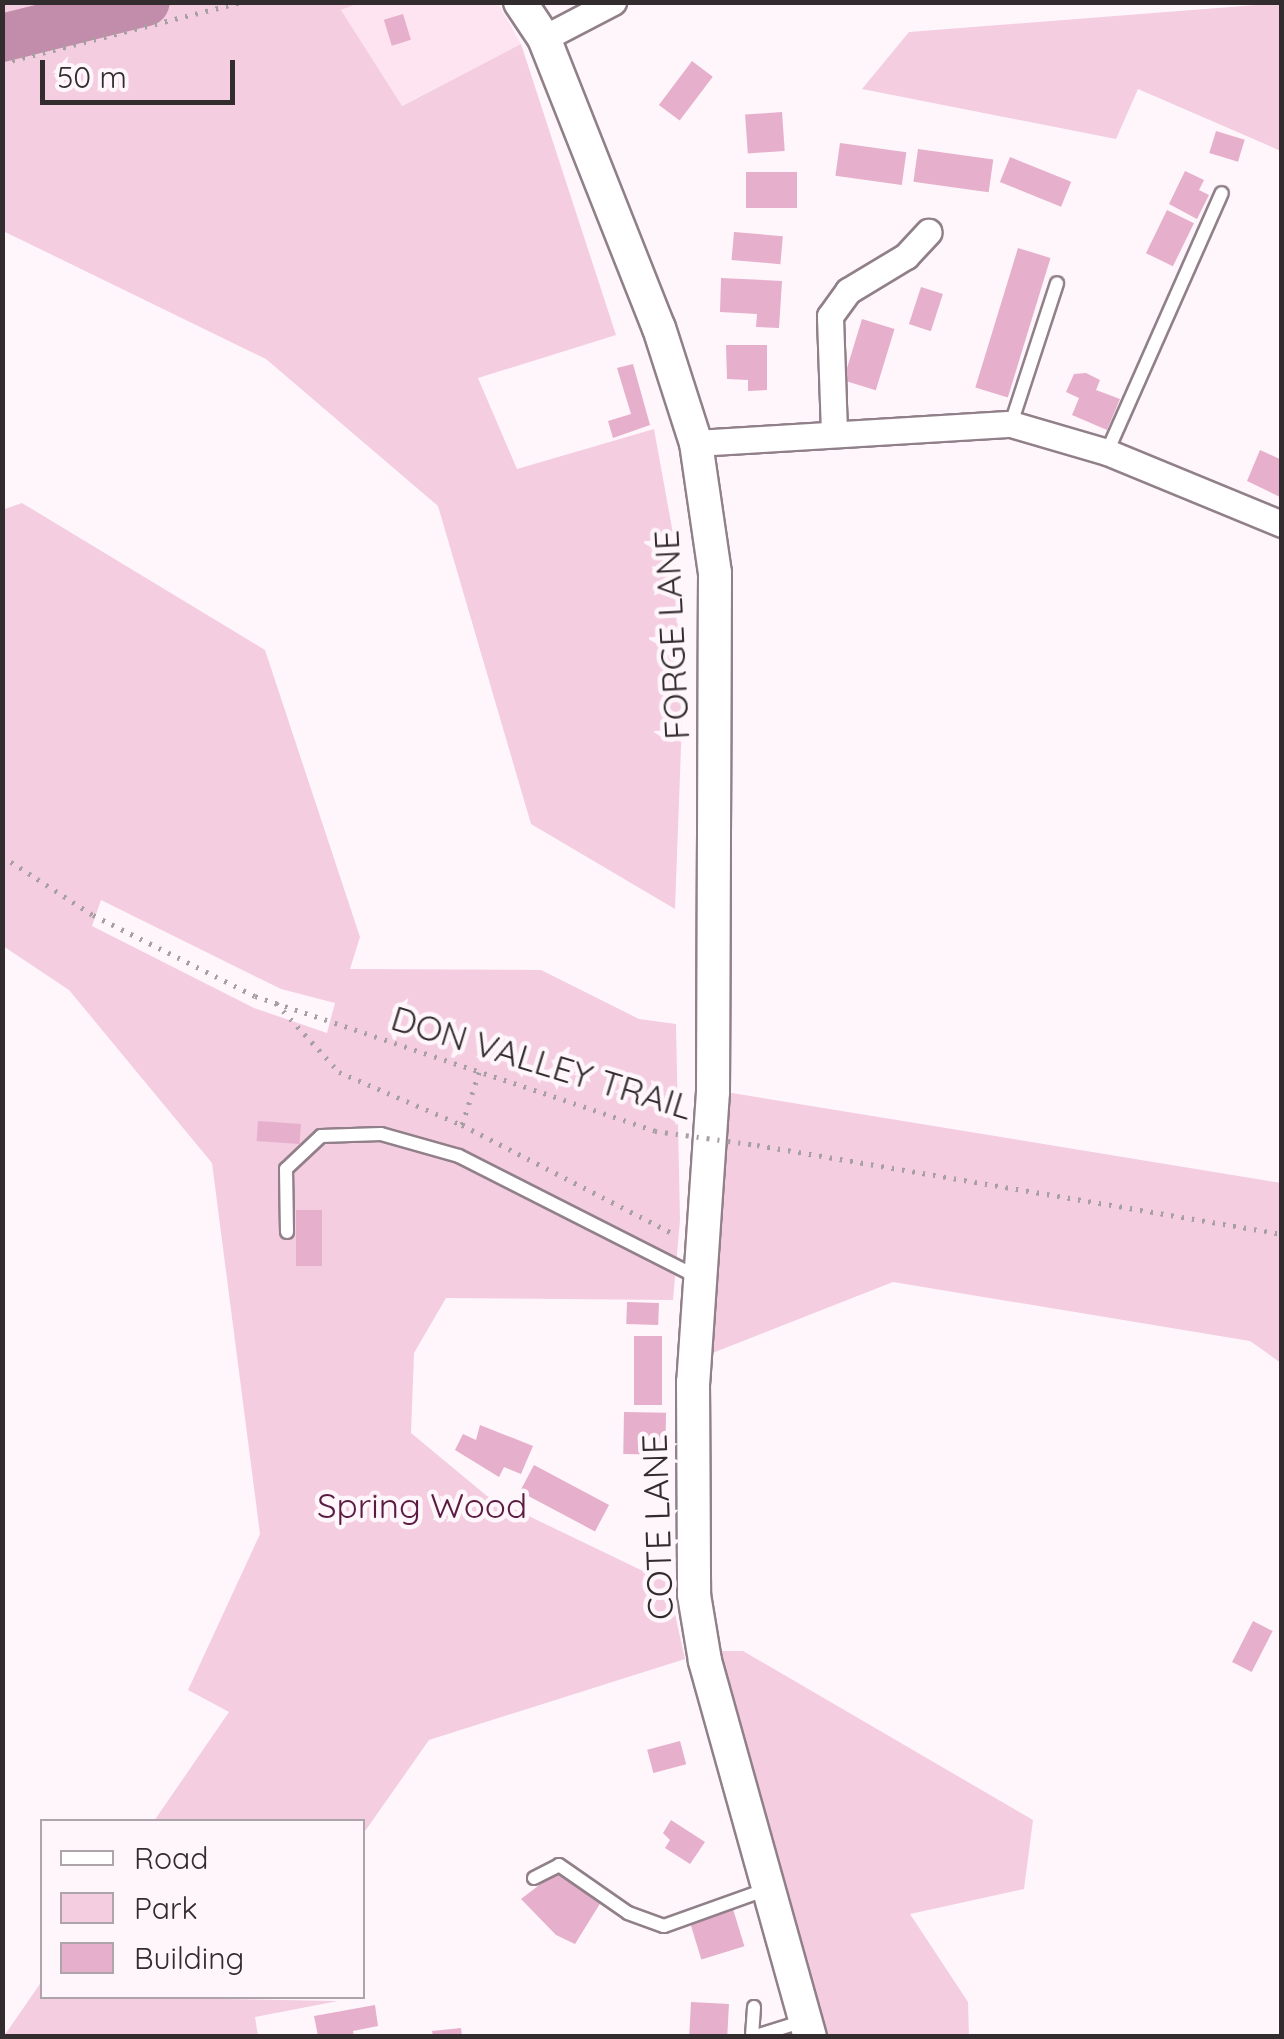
<!DOCTYPE html>
<html>
<head>
<meta charset="utf-8">
<style>
	body { margin:0 }
	#map { position:relative; width:1284px; height:2039px; overflow:hidden; background:#fef6fa; font-family:Quicksand,sans-serif }
	div>[style] { position:absolute }
	.built>* { inset:0; background:#fee4f1 }
	.green>* { inset:0; background:#f4cde1 }
	.river>* { height:48px; margin:-24px; padding:0 24px; transform-origin:24px; border-radius:24px; background:#c28daa }
	.building>* { inset:0; background:#e6afcc; transform-origin:0 0 }
	.path>* { height:5px; margin-top:-2.5px; transform-origin:0; background:repeating-linear-gradient(90deg,#a7a0a3 0 2.5px,transparent 0 10.5px) }
	.roads { filter:drop-shadow(2px 0 #918089) drop-shadow(-2px 0 #918089) drop-shadow(0 2px #918089) drop-shadow(0 -2px #918089) }
	.service>* { height:12px; margin:-6px; padding:0 6px; transform-origin:6px; border-radius:6px; background:#fff }
	.minor>* { height:25px; margin:-12.5px; padding:0 12.5px; transform-origin:12.5px; border-radius:12.5px; background:#fff }
	.tertiary>* { height:32px; margin:-16px; padding:0 16px; transform-origin:16px; border-radius:16px; background:#fff }
	.path-bridge>* { height:5px; margin-top:-2.5px; transform-origin:0; background:repeating-linear-gradient(90deg,#a7a0a3 0 2.5px,transparent 0 10.5px) }
	span { translate:-50% -50%; white-space:nowrap; text-align:center; line-height:1.15; -webkit-text-stroke:9px #fef6fa; paint-order:stroke }
	.street-label { font-size:35px; color:#332c2f }
	.park-label { font-size:35px; color:#5a1b42 }
	.frame { position:absolute; inset:0; border:5px solid #332c2f; pointer-events:none }
	.legend { position:absolute; left:40px; top:1819px; width:325px; height:180px; box-sizing:border-box; background:#fef6fa; border:2px solid #ada5a9; margin:0; padding:12px 18px; list-style:none; font-size:30px; color:#332c2f }
	.legend li { display:flex; align-items:center; gap:20px; height:50px }
	.legend b { width:50px; border:2px solid #ada5a9 }
	.scale { position:absolute; left:40px; top:60px; width:195px; height:45px; box-sizing:border-box; border:5px solid #332c2f; border-top:0; padding-left:12px; font-size:30px; line-height:35px; white-space:nowrap; color:#332c2f; -webkit-text-stroke:8px #fef6fa; paint-order:stroke }
</style>
</head>
<body>
<div id="map">
	<div class="built">
		<i style="clip-path:polygon(359px 2px,498px 3px,521px 44px,401px 106px,341px 10px)"></i>
	</div>
	<div class="green">
		<i style="clip-path:polygon(2px 3px,359px 3px,341px 10px,402px 106px,521px 44px,616px 335px,478px 378px,517px 469px,654px 429px,674px 539px,682px 720px,675px 909px,531px 824px,438px 506px,266px 359px,3px 231px)"></i>
		<i style="clip-path:polygon(1282px 3px,1281px 151px,1138px 89px,1116px 139px,862px 89px,909px 32px)"></i>
		<i style="clip-path:polygon(evenodd,22px 503px,265px 650px,360px 937px,350px 969px,541px 970px,639px 1019px,676px 1024px,680px 1220px,673px 1300px,446px 1298px,414px 1353px,411px 1433px,487px 1496px,668px 1583px,685px 1659px,429px 1740px,363px 1834px,362px 1822px,154px 1821px,229px 1712px,188px 1690px,260px 1534px,212px 1163px,69px 990px,3px 946px,2px 510px,22px 503px,101px 900px,281px 989px,335px 1003px,327px 1033px,254px 1008px,92px 926px,101px 900px)"></i>
		<i style="clip-path:polygon(720px 1091px,1281px 1183px,1281px 1363px,1250px 1341px,893px 1282px,710px 1354px)"></i>
		<i style="clip-path:polygon(717px 1651px,743px 1651px,1033px 1820px,1024px 1889px,910px 1914px,968px 2002px,969px 2036px,825px 2036px)"></i>
		<i style="clip-path:polygon(42px 1981px,42px 1996px,338px 2001px,255px 2017px,258px 2036px,4px 2036px)"></i>
	</div>
	<div class="river">
		<i style="left:2px;top:38px;width:148px;rotate:-14deg"></i>
	</div>
	<div class="building">
		<i style="left:403px;top:14px;width:27px;height:20px;rotate:73deg"></i>
		<i style="left:692px;top:61px;width:26px;height:55px;rotate:37deg"></i>
		<i style="left:782px;top:112px;width:39px;height:37px;rotate:86deg"></i>
		<i style="left:1216px;top:131px;width:30px;height:23px;rotate:17deg"></i>
		<i style="left:840px;top:143px;width:67px;height:33px;rotate:8deg"></i>
		<i style="left:918px;top:149px;width:76px;height:33px;rotate:8deg"></i>
		<i style="left:1010px;top:157px;width:66px;height:27px;rotate:22deg"></i>
		<i style="clip-path:polygon(1185px 171px,1204px 180px,1199px 190px,1209px 195px,1197px 219px,1169px 204px)"></i>
		<i style="left:797px;top:172px;width:36px;height:51px;rotate:90deg"></i>
		<i style="left:1167px;top:210px;width:30px;height:48px;rotate:26deg"></i>
		<i style="left:734px;top:232px;width:49px;height:28px;rotate:5deg"></i>
		<i style="left:1018px;top:248px;width:34px;height:146px;rotate:17deg"></i>
		<i style="clip-path:polygon(721px 278px,782px 281px,779px 328px,756px 327px,757px 314px,720px 312px)"></i>
		<i style="left:921px;top:287px;width:23px;height:39px;rotate:18deg"></i>
		<i style="left:862px;top:319px;width:34px;height:64px;rotate:17deg"></i>
		<i style="clip-path:polygon(726px 345px,767px 345px,767px 390px,748px 391px,748px 380px,727px 379px)"></i>
		<i style="clip-path:polygon(633px 364px,650px 425px,613px 438px,608px 421px,631px 414px,617px 368px)"></i>
		<i style="clip-path:polygon(1086px 373px,1100px 380px,1096px 390px,1120px 399px,1107px 430px,1072px 415px,1079px 398px,1066px 392px,1074px 374px)"></i>
		<i style="clip-path:polygon(1260px 450px,1282px 460px,1280px 497px,1247px 481px)"></i>
		<i style="left:258px;top:1121px;width:43px;height:20px;rotate:4deg"></i>
		<i style="left:296px;top:1210px;width:26px;height:56px"></i>
		<i style="left:627px;top:1302px;width:32px;height:22px;rotate:2deg"></i>
		<i style="left:634px;top:1336px;width:28px;height:69px"></i>
		<i style="left:624px;top:1412px;width:42px;height:42px;rotate:1deg"></i>
		<i style="clip-path:polygon(480px 1425px,533px 1446px,521px 1474px,504px 1467px,499px 1477px,455px 1450px,463px 1434px,476px 1440px)"></i>
		<i style="left:534px;top:1465px;width:85px;height:30px;rotate:28deg"></i>
		<i style="left:1253px;top:1621px;width:22px;height:46px;rotate:27deg"></i>
		<i style="left:680px;top:1741px;width:24px;height:34px;rotate:75deg"></i>
		<i style="clip-path:polygon(671px 1820px,705px 1842px,690px 1864px,665px 1848px,670px 1840px,663px 1833px)"></i>
		<i style="clip-path:polygon(559px 1870px,601px 1902px,575px 1944px,556px 1935px,521px 1899px)"></i>
		<i style="left:733px;top:1909px;width:39px;height:45px;rotate:73deg"></i>
		<i style="left:691px;top:2002px;width:38px;height:34px;rotate:3deg"></i>
		<i style="clip-path:polygon(375px 2005px,378px 2026px,353px 2031px,354px 2036px,318px 2036px,314px 2016px)"></i>
		<i style="clip-path:polygon(461px 2028px,462px 2036px,433px 2036px,432px 2031px)"></i>
	</div>
	<div class="path">
		<i style="left:2px;top:63px;width:248px;rotate:-14.3deg"></i>
		<i style="left:2px;top:856px;width:108px;rotate:33deg"></i>
		<i style="left:93px;top:915px;width:181px;rotate:26.6deg"></i>
		<i style="left:255px;top:996px;width:422px;rotate:18.6deg"></i>
		<i style="left:276px;top:1003px;width:93px;rotate:47.6deg"></i>
		<i style="left:339px;top:1072px;width:134px;rotate:23.3deg"></i>
		<i style="left:479px;top:1072px;width:56px;rotate:107.8deg"></i>
		<i style="left:462px;top:1125px;width:241px;rotate:27.2deg"></i>
		<i style="left:757px;top:1145px;width:532px;rotate:9.62deg"></i>
	</div>
	<div class="roads">
		<div class="service">
			<i style="left:1011px;top:424px;width:148px;rotate:-71.9deg"></i>
			<i style="left:1107px;top:452px;width:283px;rotate:-66.1deg"></i>
			<i style="left:287px;top:1232px;width:63px;rotate:-90.9deg"></i>
			<i style="left:286px;top:1169px;width:48px;rotate:-43.3deg"></i>
			<i style="left:321px;top:1136px;width:60px;rotate:-1.9deg"></i>
			<i style="left:381px;top:1134px;width:81px;rotate:15.8deg"></i>
			<i style="left:459px;top:1156px;width:266px;rotate:26.9deg"></i>
			<i style="left:534px;top:1878px;width:28px;rotate:-27deg"></i>
			<i style="left:559px;top:1865px;width:84px;rotate:34.8deg"></i>
			<i style="left:628px;top:1913px;width:38px;rotate:20deg"></i>
			<i style="left:664px;top:1926px;width:113px;rotate:-19.7deg"></i>
			<i style="left:752px;top:2036px;width:29px;rotate:-86deg"></i>
			<i style="left:756px;top:2036px;width:50px;rotate:-17.4deg"></i>
		</div>
		<div class="minor">
			<i style="left:544px;top:38px;width:78px;rotate:-27.6deg"></i>
			<i style="left:834px;top:432px;width:116px;rotate:-92deg"></i>
			<i style="left:830px;top:316px;width:31px;rotate:-54deg"></i>
			<i style="left:848px;top:291px;width:68px;rotate:-31.1deg"></i>
			<i style="left:906px;top:256px;width:33px;rotate:-47deg"></i>
			<i style="left:696px;top:443px;width:316px;rotate:-3.5deg"></i>
			<i style="left:1011px;top:424px;width:100px;rotate:16.3deg"></i>
			<i style="left:1107px;top:452px;width:189px;rotate:22.4deg"></i>
		</div>
		<div class="tertiary">
			<i style="left:520px;top:2px;width:43px;rotate:56.3deg"></i>
			<i style="left:544px;top:38px;width:312px;rotate:68.4deg"></i>
			<i style="left:659px;top:328px;width:121px;rotate:72.2deg"></i>
			<i style="left:696px;top:443px;width:131px;rotate:81.7deg"></i>
			<i style="left:715px;top:573px;width:519px;rotate:90.22deg"></i>
			<i style="left:713px;top:1092px;width:291px;rotate:93.9deg"></i>
			<i style="left:693px;top:1382px;width:213px;rotate:89.7deg"></i>
			<i style="left:694px;top:1595px;width:67px;rotate:80.5deg"></i>
			<i style="left:705px;top:1661px;width:389px;rotate:74.4deg"></i>
		</div>
	</div>
	<div class="path-bridge">
		<i style="left:655px;top:1131px;width:103px;rotate:7.8deg"></i>
	</div>
	<div class="street-label">
		<span style="left:671px;top:635px;rotate:-93deg">FORGE LANE</span>
		<span style="left:542px;top:1062px;rotate:17deg">DON VALLEY TRAIL</span>
		<span style="left:657px;top:1527px;rotate:-92deg">COTE LANE</span>
	</div>
	<div class="park-label">
		<span style="left:422px;top:1505px">Spring Wood</span>
	</div>
	<div class="frame"></div>
	<ul class="legend">
	<li><b style="height:12px;background:#fff"></b>Road</li>
	<li><b style="height:28px;background:#f4cde1"></b>Park</li>
	<li><b style="height:28px;background:#e6afcc"></b>Building</li>
	</ul>
	<div class="scale">50 m</div>
</div>
</body>
</html>
